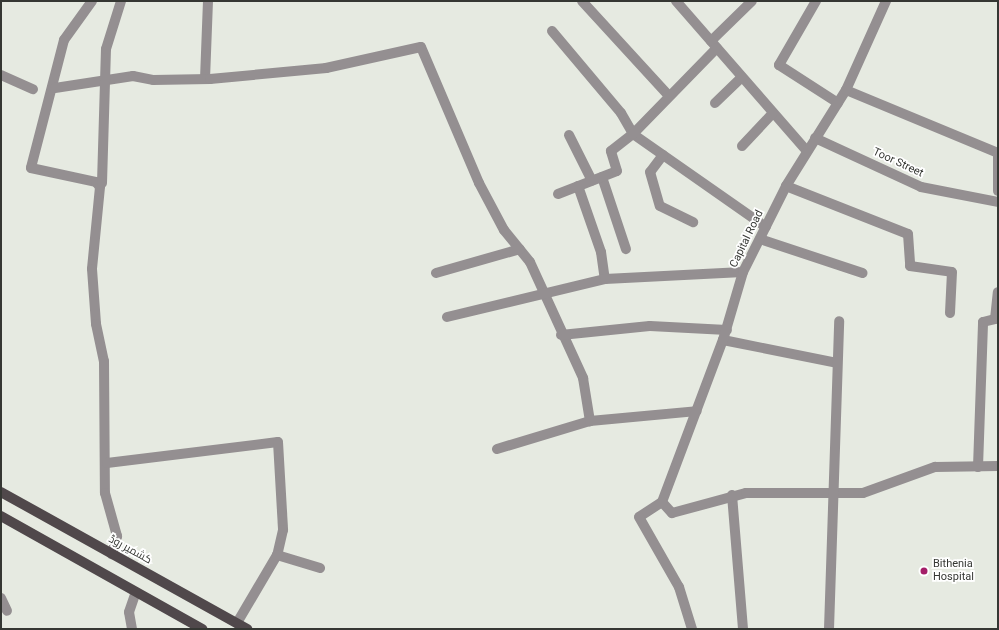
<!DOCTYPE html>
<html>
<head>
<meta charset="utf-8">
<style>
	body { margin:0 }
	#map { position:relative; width:999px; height:630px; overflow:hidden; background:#e6eae1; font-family:Roboto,Cairo,sans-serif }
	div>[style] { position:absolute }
	.minor>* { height:10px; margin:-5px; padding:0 5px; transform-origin:5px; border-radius:5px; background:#948f91 }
	.major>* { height:10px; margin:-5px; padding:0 5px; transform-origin:5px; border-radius:5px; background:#50484b }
	.dots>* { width:11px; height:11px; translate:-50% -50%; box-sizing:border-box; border:2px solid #fff; border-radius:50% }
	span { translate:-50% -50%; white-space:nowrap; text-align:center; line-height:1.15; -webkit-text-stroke:3.5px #fff; paint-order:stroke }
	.street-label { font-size:11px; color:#353733 }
	.poi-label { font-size:11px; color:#353733 }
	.left { translate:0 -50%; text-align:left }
	.frame { position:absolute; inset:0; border:2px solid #353733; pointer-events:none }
</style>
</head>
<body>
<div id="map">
	<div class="minor">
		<i style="left:92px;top:1px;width:48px;rotate:125.7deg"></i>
		<i style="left:64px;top:40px;width:132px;rotate:104.5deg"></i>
		<i style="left:31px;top:168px;width:66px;rotate:12.2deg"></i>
		<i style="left:96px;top:182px;width:6px;rotate:51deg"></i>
		<i style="left:100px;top:187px;width:82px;rotate:95.6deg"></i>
		<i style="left:92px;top:269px;width:55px;rotate:85.8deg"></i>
		<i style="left:96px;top:324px;width:38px;rotate:78deg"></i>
		<i style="left:104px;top:361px;width:132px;rotate:89.6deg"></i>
		<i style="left:105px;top:493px;width:45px;rotate:74.4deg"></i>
		<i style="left:117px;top:536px;width:19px;rotate:106deg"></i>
		<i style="left:582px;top:1px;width:129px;rotate:47.5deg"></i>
		<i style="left:676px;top:1px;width:199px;rotate:48.9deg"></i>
		<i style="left:816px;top:1px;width:74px;rotate:120deg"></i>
		<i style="left:779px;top:65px;width:70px;rotate:32.8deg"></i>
		<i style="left:552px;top:31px;width:107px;rotate:49.9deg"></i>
		<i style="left:621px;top:113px;width:24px;rotate:60deg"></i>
		<i style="left:633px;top:134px;width:162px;rotate:35deg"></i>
		<i style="left:711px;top:41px;width:57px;rotate:-44.3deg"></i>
		<i style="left:1px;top:75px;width:35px;rotate:24deg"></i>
		<i style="left:205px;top:79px;width:78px;rotate:-87.8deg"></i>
		<i style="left:55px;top:88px;width:79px;rotate:-8.7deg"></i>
		<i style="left:133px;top:76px;width:20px;rotate:11deg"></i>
		<i style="left:153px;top:80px;width:57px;rotate:-1deg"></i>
		<i style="left:210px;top:79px;width:117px;rotate:-5.4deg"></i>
		<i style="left:326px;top:68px;width:97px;rotate:-12.5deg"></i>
		<i style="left:421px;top:47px;width:148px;rotate:66.9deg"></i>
		<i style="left:479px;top:183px;width:53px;rotate:62deg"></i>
		<i style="left:504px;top:230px;width:41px;rotate:50.9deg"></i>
		<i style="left:530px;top:262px;width:128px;rotate:65.4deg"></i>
		<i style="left:583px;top:378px;width:44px;rotate:80.8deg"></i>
		<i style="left:846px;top:90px;width:165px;rotate:22.5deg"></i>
		<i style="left:715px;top:103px;width:37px;rotate:-44deg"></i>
		<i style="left:569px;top:135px;width:51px;rotate:63.4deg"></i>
		<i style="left:815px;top:138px;width:117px;rotate:24.8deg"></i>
		<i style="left:921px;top:187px;width:78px;rotate:11deg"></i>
		<i style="left:742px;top:146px;width:45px;rotate:-46.8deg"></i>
		<i style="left:998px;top:154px;width:37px;rotate:90deg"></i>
		<i style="left:663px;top:155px;width:21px;rotate:127deg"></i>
		<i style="left:650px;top:172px;width:35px;rotate:74deg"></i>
		<i style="left:660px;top:206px;width:37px;rotate:26deg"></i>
		<i style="left:602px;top:177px;width:76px;rotate:71.6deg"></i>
		<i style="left:102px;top:183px;width:134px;rotate:-88.3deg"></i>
		<i style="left:106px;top:49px;width:50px;rotate:-72.6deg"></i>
		<i style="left:578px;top:186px;width:70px;rotate:70.8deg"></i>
		<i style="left:601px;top:252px;width:27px;rotate:82deg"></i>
		<i style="left:786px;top:186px;width:131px;rotate:21.5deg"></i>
		<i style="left:908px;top:234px;width:32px;rotate:86deg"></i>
		<i style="left:910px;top:266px;width:42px;rotate:8.1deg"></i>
		<i style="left:952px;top:272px;width:41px;rotate:92.8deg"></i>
		<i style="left:558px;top:194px;width:63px;rotate:-21.3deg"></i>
		<i style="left:617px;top:171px;width:21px;rotate:-107deg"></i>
		<i style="left:611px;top:151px;width:28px;rotate:-38deg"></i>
		<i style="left:633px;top:134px;width:120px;rotate:-45.7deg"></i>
		<i style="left:760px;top:239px;width:108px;rotate:18.4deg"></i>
		<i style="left:436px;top:273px;width:87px;rotate:-15.9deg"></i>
		<i style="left:447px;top:317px;width:163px;rotate:-13.5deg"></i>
		<i style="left:605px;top:279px;width:138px;rotate:-2.9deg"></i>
		<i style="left:561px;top:335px;width:89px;rotate:-5.8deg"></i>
		<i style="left:650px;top:326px;width:77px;rotate:3deg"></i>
		<i style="left:723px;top:340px;width:116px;rotate:11.4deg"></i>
		<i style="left:497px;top:449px;width:97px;rotate:-16.8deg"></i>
		<i style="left:590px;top:421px;width:107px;rotate:-5.3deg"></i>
		<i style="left:107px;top:463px;width:172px;rotate:-7deg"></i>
		<i style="left:278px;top:442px;width:88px;rotate:86.7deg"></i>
		<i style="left:283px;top:530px;width:26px;rotate:103deg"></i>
		<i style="left:277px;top:555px;width:79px;rotate:120.5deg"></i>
		<i style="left:978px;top:467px;width:145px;rotate:-88deg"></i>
		<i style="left:983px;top:322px;width:12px;rotate:-14deg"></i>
		<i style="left:995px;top:319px;width:27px;rotate:-84deg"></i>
		<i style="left:732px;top:495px;width:134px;rotate:85.3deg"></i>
		<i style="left:662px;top:502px;width:173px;rotate:-69.4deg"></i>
		<i style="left:723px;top:340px;width:71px;rotate:-73.6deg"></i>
		<i style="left:743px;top:272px;width:96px;rotate:-63.4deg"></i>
		<i style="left:786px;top:186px;width:113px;rotate:-58deg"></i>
		<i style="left:846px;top:90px;width:98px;rotate:-65.8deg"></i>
		<i style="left:662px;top:502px;width:15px;rotate:48deg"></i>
		<i style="left:672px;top:513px;width:77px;rotate:-15.1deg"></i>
		<i style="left:746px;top:493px;width:117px"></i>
		<i style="left:863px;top:493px;width:77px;rotate:-19.9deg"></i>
		<i style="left:935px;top:467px;width:63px;rotate:-0.9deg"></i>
		<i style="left:662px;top:502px;width:27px;rotate:147deg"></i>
		<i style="left:639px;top:517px;width:81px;rotate:60.3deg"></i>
		<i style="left:679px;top:587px;width:44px;rotate:72.8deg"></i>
		<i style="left:277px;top:555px;width:45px;rotate:16.8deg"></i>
		<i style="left:1px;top:598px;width:14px;rotate:65deg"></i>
		<i style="left:132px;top:629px;width:17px;rotate:-100deg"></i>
		<i style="left:129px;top:612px;width:21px;rotate:-71deg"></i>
		<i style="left:829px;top:629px;width:308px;rotate:-88.1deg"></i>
	</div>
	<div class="major">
		<i style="left:1px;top:492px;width:282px;rotate:29.1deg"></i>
		<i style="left:1px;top:516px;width:231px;rotate:29.3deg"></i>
	</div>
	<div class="dots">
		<i style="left:924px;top:571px;background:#a41e68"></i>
	</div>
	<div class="street-label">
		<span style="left:898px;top:163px;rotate:25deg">Toor Street</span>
		<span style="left:747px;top:239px;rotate:-64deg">Capital Road</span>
		<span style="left:130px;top:550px;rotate:29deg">کشمیر روڈ</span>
	</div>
	<div class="poi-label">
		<span class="left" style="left:933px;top:571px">Bithenia<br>Hospital</span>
	</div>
	<div class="frame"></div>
</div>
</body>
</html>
